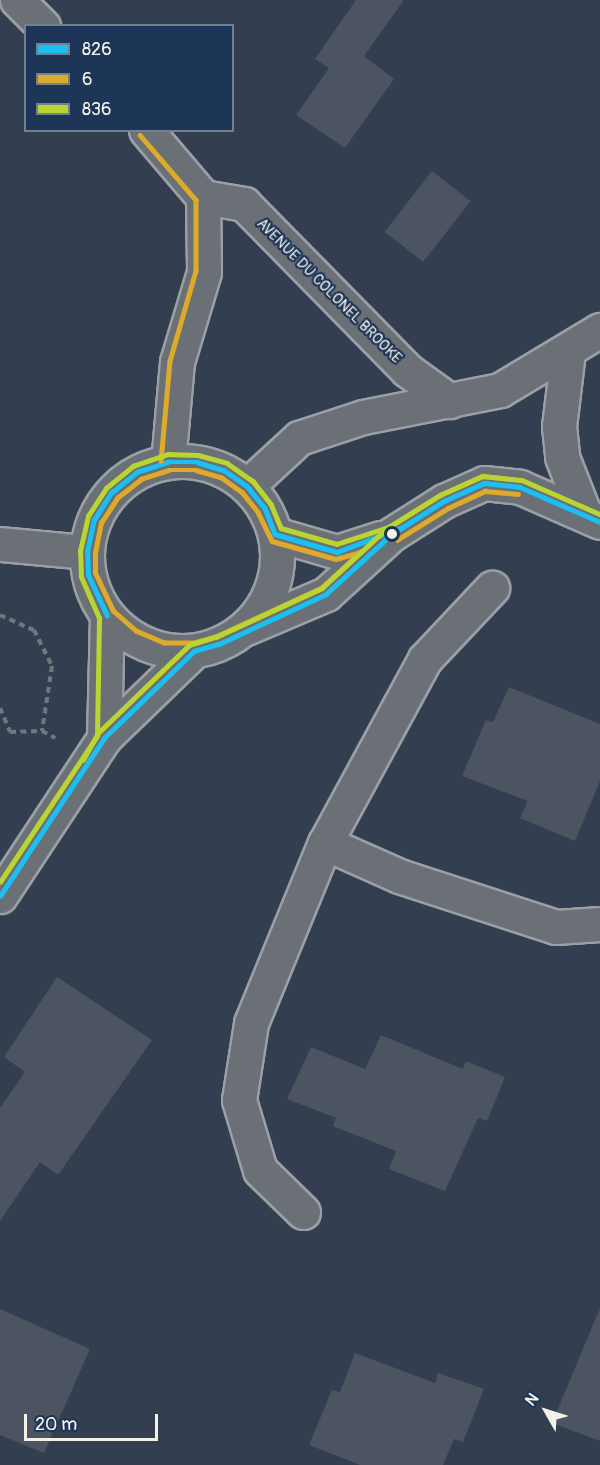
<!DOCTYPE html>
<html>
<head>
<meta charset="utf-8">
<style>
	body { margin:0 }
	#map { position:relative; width:600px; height:1465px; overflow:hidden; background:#333f50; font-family:Pangolin,sans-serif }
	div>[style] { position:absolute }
	.building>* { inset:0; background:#4b5460; transform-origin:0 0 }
	.path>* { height:4px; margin-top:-2px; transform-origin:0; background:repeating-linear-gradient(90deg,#72777f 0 6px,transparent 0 10.5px) }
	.roads { filter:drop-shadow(2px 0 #9ba0a6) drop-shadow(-2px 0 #9ba0a6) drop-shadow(0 2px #9ba0a6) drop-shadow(0 -2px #9ba0a6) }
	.minor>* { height:33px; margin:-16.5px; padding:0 16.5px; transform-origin:16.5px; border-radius:16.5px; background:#6b7077 }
	.major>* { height:33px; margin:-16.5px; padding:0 16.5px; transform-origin:16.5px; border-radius:16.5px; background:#6b7077 }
	.major>.ring { margin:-16.5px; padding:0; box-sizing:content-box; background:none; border:33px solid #6b7077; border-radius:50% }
	.bus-1>* { height:4.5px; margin:-2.25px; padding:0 2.25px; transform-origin:2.25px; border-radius:2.25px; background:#1ac0f1 }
	.bus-2>* { height:4.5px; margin:-2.25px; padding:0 2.25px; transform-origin:2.25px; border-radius:2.25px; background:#deaa2a }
	.bus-3>* { height:4.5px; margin:-2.25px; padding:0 2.25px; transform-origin:2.25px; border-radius:2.25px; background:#b9d531 }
	.dots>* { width:16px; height:16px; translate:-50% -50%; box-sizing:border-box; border:3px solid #1d3557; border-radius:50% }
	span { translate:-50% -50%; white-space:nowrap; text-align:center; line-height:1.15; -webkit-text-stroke:4.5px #1d3557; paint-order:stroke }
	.street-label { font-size:15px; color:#f4f1e8 }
	.legend { position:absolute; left:24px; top:24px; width:210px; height:108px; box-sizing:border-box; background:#1d3557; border:2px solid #738091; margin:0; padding:8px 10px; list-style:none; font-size:18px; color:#f4f1e8 }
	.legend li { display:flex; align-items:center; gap:12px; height:30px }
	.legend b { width:30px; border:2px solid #738091 }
	.north { position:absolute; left:516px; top:1381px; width:60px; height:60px; -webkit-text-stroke:4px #1d3557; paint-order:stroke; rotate:309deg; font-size:16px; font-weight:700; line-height:24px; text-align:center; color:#f4f1e8 }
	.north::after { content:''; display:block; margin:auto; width:21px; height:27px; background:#f4f1e8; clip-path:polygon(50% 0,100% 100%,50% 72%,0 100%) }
	.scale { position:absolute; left:24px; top:1414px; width:134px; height:27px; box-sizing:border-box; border:3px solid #f4f1e8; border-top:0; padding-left:8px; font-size:18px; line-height:21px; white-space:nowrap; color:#f4f1e8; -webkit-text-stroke:4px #1d3557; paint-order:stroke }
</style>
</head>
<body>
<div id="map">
	<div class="building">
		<i style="clip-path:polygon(356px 0,404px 0,364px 56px,394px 79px,345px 148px,296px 115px,329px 68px,315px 59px)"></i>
		<i style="left:432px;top:171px;width:49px;height:77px;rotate:38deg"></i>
		<i style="clip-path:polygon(509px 687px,600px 724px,600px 781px,575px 841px,520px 818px,528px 801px,462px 776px,486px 720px,493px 722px)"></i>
		<i style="clip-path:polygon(57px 977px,152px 1040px,58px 1175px,40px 1162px,0 1221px,0 1108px,25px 1072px,4px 1057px)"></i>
		<i style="clip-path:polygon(381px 1035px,463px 1069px,466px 1061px,505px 1077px,487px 1121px,478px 1118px,445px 1191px,389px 1169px,396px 1151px,333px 1126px,336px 1118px,287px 1099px,311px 1047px,365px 1069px)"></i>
		<i style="clip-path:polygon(600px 1308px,600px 1441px,552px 1423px)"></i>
		<i style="clip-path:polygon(0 1309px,90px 1349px,44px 1453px,0 1435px)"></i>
		<i style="clip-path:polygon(355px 1353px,435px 1383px,438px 1373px,484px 1389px,463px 1442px,454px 1439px,443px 1465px,360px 1465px,309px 1445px,332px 1390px,340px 1392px)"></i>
	</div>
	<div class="path">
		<i style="left:0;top:615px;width:37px;rotate:24deg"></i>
		<i style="left:34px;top:630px;width:40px;rotate:63.4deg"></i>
		<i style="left:52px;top:666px;width:66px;rotate:98.7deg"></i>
		<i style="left:0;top:708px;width:26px;rotate:67deg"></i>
		<i style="left:10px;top:732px;width:32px;rotate:-2deg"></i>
		<i style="left:42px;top:731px;width:15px;rotate:28deg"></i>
	</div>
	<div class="roads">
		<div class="minor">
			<i style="left:0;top:544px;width:87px;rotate:5.3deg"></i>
			<i style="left:325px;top:843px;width:81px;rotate:24deg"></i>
			<i style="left:399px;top:876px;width:165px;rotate:18deg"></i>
			<i style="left:556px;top:927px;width:44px;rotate:-3.9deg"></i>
			<i style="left:303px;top:1212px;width:60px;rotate:-135.7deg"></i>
			<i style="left:260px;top:1170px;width:73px;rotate:-106.7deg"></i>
			<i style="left:239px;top:1100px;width:78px;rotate:-81.1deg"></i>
			<i style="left:251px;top:1023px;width:195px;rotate:-67.7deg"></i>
			<i style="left:325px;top:843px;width:209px;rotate:-61.5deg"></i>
			<i style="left:425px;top:659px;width:98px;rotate:-46.7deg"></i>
		</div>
		<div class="major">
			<i style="left:17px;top:0;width:37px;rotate:45deg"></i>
			<i style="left:146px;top:130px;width:88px;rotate:49.6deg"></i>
			<i style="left:203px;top:197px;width:75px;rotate:89.2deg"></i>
			<i style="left:204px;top:272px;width:94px;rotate:106.7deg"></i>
			<i style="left:177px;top:362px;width:100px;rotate:95.1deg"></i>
			<i style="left:203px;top:197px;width:42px;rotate:9.7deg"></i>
			<i style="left:244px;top:204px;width:233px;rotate:45.5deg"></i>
			<i style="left:407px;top:370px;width:53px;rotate:35.8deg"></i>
			<i style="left:568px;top:352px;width:75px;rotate:96.9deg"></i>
			<i style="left:559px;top:426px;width:31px;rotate:84deg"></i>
			<i style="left:562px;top:457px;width:60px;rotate:68.6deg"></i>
			<i class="ring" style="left:87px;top:461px;width:157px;height:157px"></i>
			<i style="left:247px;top:486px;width:71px;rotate:-42.7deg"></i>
			<i style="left:299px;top:438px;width:67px;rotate:-18.2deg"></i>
			<i style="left:363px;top:417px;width:140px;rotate:-11.1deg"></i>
			<i style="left:500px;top:390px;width:117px;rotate:-31deg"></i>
			<i style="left:275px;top:534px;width:65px;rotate:16.2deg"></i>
			<i style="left:337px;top:552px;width:45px;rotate:-18deg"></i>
			<i style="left:246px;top:628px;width:87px;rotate:-23deg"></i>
			<i style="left:326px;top:594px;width:89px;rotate:-42.3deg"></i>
			<i style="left:392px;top:534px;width:62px;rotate:-32.4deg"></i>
			<i style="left:444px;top:501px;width:44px;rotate:-24.2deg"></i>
			<i style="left:484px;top:483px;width:36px;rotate:6deg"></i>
			<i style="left:520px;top:487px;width:87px;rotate:23.6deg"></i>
			<i style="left:104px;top:738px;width:122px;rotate:-88.6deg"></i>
			<i style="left:0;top:896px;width:189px;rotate:-56.6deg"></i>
			<i style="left:104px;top:738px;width:125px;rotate:-44deg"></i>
		</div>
	</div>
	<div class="bus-1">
		<i style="left:275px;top:534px;width:65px;rotate:16.2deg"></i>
		<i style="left:337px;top:552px;width:71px;rotate:-20.7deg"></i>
		<i style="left:107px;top:616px;width:45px;rotate:-114.9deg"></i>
		<i style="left:88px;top:575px;width:23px;rotate:-92deg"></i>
		<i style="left:87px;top:552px;width:33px;rotate:-78deg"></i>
		<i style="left:94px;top:520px;width:32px;rotate:-58deg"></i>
		<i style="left:111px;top:493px;width:33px;rotate:-39deg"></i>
		<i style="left:137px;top:472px;width:33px;rotate:-18deg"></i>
		<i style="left:168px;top:462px;width:29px"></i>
		<i style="left:197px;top:462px;width:28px;rotate:17deg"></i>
		<i style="left:224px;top:470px;width:28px;rotate:35deg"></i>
		<i style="left:247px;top:486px;width:28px;rotate:51deg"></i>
		<i style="left:265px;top:508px;width:28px;rotate:69deg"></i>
		<i style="left:0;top:896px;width:189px;rotate:-56.6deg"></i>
		<i style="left:104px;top:738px;width:125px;rotate:-44deg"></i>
		<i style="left:194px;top:651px;width:26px;rotate:-16deg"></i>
		<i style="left:219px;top:644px;width:118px;rotate:-25deg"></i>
		<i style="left:326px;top:594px;width:89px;rotate:-42.3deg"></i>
		<i style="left:392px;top:534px;width:62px;rotate:-32.4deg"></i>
		<i style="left:444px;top:501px;width:44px;rotate:-24.2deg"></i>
		<i style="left:484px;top:483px;width:36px;rotate:6deg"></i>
		<i style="left:520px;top:487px;width:87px;rotate:23.6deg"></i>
	</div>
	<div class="bus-2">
		<i style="left:140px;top:135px;width:86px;rotate:49.3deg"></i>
		<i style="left:196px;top:200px;width:71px;rotate:90deg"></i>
		<i style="left:196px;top:271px;width:94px;rotate:106.1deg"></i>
		<i style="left:170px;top:361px;width:100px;rotate:95.1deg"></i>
		<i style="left:169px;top:470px;width:27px"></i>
		<i style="left:196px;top:470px;width:26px;rotate:16deg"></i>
		<i style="left:221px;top:477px;width:26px;rotate:36deg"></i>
		<i style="left:242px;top:492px;width:26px;rotate:51deg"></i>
		<i style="left:258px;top:512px;width:32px;rotate:64deg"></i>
		<i style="left:272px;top:541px;width:66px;rotate:15.7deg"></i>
		<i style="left:336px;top:559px;width:26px;rotate:-16deg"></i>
		<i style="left:361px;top:552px;width:53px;rotate:137.3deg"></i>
		<i style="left:322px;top:588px;width:117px;rotate:155.2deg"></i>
		<i style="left:216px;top:637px;width:24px;rotate:165deg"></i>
		<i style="left:193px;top:643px;width:29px;rotate:180deg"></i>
		<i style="left:164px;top:643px;width:30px;rotate:-157deg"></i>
		<i style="left:136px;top:631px;width:30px;rotate:-139deg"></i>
		<i style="left:113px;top:611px;width:42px;rotate:-115.3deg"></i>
		<i style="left:95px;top:573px;width:20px;rotate:-90deg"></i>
		<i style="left:95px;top:553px;width:31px;rotate:-79deg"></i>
		<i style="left:101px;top:523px;width:30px;rotate:-57deg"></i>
		<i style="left:117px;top:498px;width:31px;rotate:-38deg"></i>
		<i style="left:141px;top:479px;width:29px;rotate:-18deg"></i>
		<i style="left:389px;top:527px;width:60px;rotate:-32.1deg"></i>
		<i style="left:440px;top:495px;width:46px;rotate:-24.3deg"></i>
		<i style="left:482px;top:476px;width:39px;rotate:6deg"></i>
		<i style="left:397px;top:540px;width:60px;rotate:-32.1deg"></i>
		<i style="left:448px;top:508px;width:41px;rotate:-24.7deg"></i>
		<i style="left:485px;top:491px;width:33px;rotate:5deg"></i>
	</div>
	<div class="bus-3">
		<i style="left:83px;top:760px;width:31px;rotate:-61deg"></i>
		<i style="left:98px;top:733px;width:127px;rotate:-44deg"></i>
		<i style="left:189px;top:645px;width:28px;rotate:-17deg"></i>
		<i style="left:216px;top:637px;width:117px;rotate:-24.8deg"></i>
		<i style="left:322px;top:588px;width:90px;rotate:-42.7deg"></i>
		<i style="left:0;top:882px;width:175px;rotate:-56.4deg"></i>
		<i style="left:97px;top:736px;width:118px;rotate:-89deg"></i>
		<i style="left:99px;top:618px;width:45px;rotate:-113.7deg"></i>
		<i style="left:81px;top:577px;width:26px;rotate:-92deg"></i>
		<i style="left:80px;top:551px;width:36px;rotate:-77deg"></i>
		<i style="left:88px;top:516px;width:33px;rotate:-57deg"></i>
		<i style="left:106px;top:488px;width:35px;rotate:-39deg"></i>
		<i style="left:133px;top:466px;width:37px;rotate:-19deg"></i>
		<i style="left:168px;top:454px;width:30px;rotate:2deg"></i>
		<i style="left:198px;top:455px;width:30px;rotate:15deg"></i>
		<i style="left:227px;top:463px;width:32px;rotate:35deg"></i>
		<i style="left:253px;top:481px;width:29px;rotate:52deg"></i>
		<i style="left:271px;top:504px;width:26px;rotate:67deg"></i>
		<i style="left:281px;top:528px;width:58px;rotate:15.9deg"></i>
		<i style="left:337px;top:544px;width:55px;rotate:-18.1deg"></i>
		<i style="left:389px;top:527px;width:60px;rotate:-32.1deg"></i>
		<i style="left:440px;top:495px;width:47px;rotate:-23.8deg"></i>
		<i style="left:483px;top:476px;width:39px;rotate:6deg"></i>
		<i style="left:522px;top:480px;width:85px;rotate:23.6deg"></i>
	</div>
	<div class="dots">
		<i style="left:392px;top:534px;background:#f4f1e8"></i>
	</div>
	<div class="street-label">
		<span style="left:329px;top:291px;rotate:45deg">AVENUE DU COLONEL BROOKE</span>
	</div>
	<ul class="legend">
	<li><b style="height:8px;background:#1ac0f1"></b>826</li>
	<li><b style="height:8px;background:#deaa2a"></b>6</li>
	<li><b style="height:8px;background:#b9d531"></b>836</li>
	</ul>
	<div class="north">N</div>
	<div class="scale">20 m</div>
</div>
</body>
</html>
